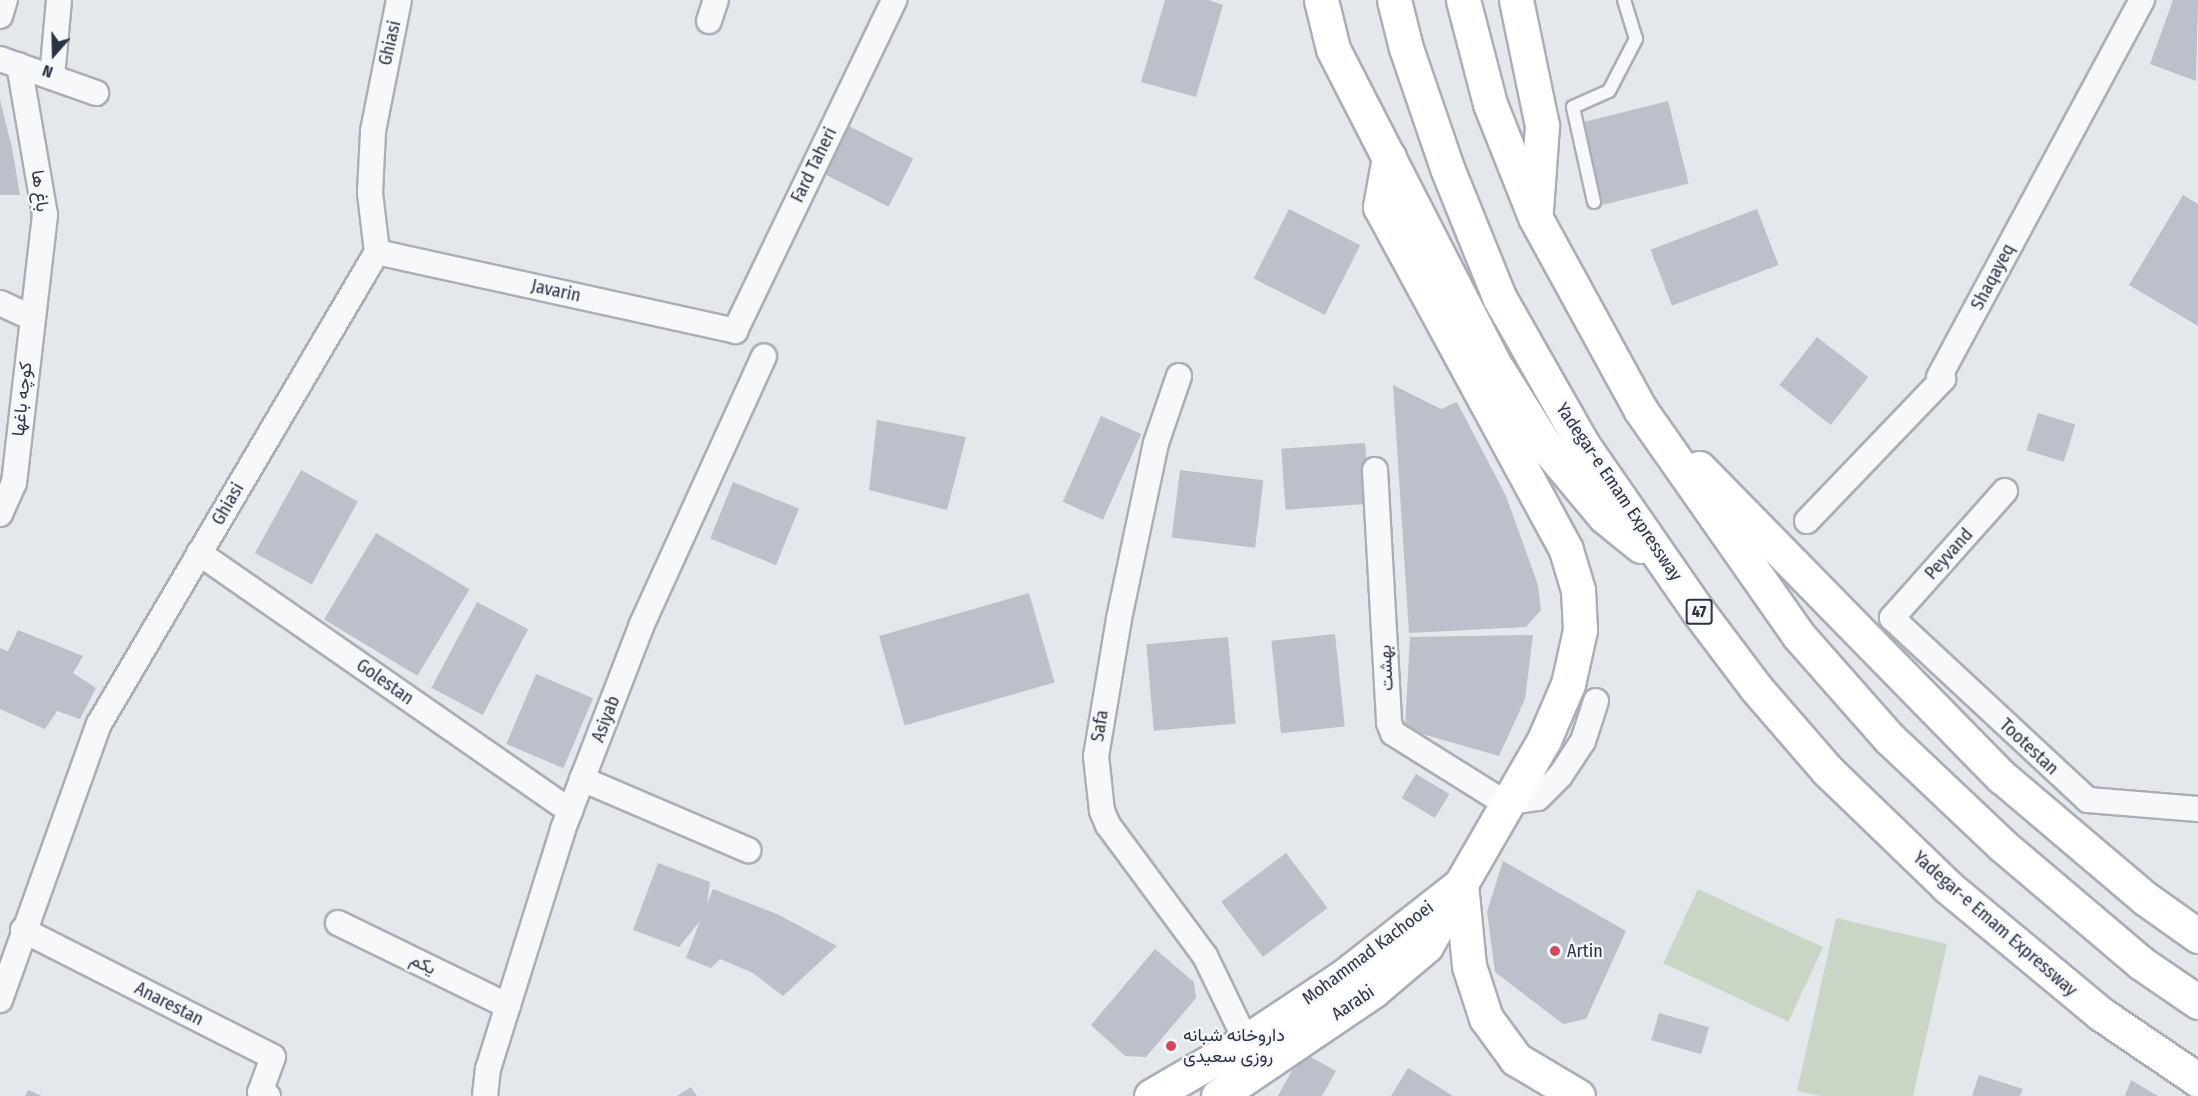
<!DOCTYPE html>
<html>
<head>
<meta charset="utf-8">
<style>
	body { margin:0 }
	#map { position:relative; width:2198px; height:1096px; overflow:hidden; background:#e4e7ec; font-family:"Fira Sans Condensed",Vazirmatn,sans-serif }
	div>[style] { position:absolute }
	.green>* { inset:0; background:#c9d6c5; transform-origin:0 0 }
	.building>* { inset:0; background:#bbc0ca; transform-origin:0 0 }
	.roads { filter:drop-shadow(2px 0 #a9aeb7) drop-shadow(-2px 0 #a9aeb7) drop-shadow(0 2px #a9aeb7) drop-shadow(0 -2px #a9aeb7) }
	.lane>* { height:12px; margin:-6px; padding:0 6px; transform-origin:6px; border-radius:6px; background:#f7f8fa }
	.street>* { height:24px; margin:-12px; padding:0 12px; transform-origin:12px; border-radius:12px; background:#f7f8fa }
	.secondary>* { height:33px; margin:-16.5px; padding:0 16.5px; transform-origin:16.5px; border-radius:16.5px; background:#fff }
	.highway>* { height:33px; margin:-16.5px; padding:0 16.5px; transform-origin:16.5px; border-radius:16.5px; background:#fff }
	.dots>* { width:16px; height:16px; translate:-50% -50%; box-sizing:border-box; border:3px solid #f4f6f9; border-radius:50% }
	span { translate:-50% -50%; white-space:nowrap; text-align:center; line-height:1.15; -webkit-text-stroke:4.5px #f4f6f9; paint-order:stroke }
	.shield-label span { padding:2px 4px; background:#f4f6f9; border:2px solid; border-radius:4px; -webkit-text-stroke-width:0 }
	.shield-label { font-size:16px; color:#2b3445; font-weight:700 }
	.street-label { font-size:18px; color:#2b3445 }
	.poi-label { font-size:18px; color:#2b3445 }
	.left { translate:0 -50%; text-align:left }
	.north { position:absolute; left:24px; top:24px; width:60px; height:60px; -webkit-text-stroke:4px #f4f6f9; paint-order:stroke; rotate:200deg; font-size:16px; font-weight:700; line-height:24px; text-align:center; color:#2b3445 }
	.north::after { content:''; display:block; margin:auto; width:21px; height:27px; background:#2b3445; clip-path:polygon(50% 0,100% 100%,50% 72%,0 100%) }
</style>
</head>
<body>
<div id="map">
	<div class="green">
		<i style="left:1698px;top:889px;width:138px;height:82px;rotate:25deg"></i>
		<i style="clip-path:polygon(1836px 918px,1947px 944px,1913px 1096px,1821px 1096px,1797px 1091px)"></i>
	</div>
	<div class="building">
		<i style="clip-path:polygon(1165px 0,1208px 0,1223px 5px,1196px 97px,1141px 82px)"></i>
		<i style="clip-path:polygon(2173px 0,2198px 0,2196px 81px,2150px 64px)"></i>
		<i style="clip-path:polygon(0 100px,12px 148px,20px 195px,0 195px)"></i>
		<i style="left:1668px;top:101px;width:85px;height:89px;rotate:76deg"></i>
		<i style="left:849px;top:126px;width:72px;height:54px;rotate:27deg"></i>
		<i style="clip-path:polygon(2183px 195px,2198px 204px,2198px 326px,2129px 285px)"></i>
		<i style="left:1289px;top:209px;width:80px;height:78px;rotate:27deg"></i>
		<i style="left:1757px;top:209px;width:60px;height:114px;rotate:69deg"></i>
		<i style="left:1817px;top:337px;width:65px;height:61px;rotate:38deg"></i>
		<i style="clip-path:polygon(1393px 385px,1441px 409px,1457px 402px,1506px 496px,1538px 585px,1541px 610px,1526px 627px,1409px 633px)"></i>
		<i style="left:2038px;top:413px;width:39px;height:39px;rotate:17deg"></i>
		<i style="left:1101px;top:416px;width:44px;height:94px;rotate:24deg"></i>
		<i style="clip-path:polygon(877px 420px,966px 437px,947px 510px,869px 490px)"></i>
		<i style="left:1365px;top:443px;width:61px;height:84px;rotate:86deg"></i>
		<i style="left:301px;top:470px;width:65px;height:95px;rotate:29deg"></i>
		<i style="left:1180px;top:470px;width:84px;height:68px;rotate:7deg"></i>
		<i style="left:733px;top:482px;width:71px;height:61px;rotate:22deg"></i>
		<i style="left:376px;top:533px;width:109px;height:101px;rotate:31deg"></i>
		<i style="left:1029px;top:593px;width:93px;height:156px;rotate:74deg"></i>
		<i style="left:477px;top:602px;width:58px;height:97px;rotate:28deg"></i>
		<i style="clip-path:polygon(18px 630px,83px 656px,73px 673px,96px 688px,80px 719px,57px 711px,45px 729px,0 709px,0 648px,8px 651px)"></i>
		<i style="left:1335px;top:634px;width:93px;height:64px;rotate:84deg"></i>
		<i style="clip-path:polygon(1533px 635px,1525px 699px,1499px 756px,1405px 729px,1410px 637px)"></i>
		<i style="left:1228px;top:637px;width:87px;height:82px;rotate:85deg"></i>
		<i style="left:536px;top:674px;width:62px;height:76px;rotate:23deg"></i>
		<i style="left:1416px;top:774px;width:39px;height:28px;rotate:31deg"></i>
		<i style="left:1286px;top:853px;width:69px;height:81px;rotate:53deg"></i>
		<i style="clip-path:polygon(1503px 861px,1626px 931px,1586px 1019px,1563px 1024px,1495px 972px,1487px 912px)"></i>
		<i style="clip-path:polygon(658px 863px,710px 882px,707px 904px,713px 889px,777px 914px,837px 946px,783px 996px,753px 973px,720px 959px,711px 968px,686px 958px,700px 921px,679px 947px,633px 930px)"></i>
		<i style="clip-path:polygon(1155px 949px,1194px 982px,1196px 998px,1146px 1057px,1125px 1056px,1091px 1025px)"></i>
		<i style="left:1659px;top:1013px;width:52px;height:28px;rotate:16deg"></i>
		<i style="clip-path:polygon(1302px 1052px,1336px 1071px,1322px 1096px,1278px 1096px)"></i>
		<i style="clip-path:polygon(1408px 1068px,1453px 1096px,1391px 1096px)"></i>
		<i style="clip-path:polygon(1979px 1075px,2023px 1089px,2020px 1096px,1972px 1096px)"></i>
		<i style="clip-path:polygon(2131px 1080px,2158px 1096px,2125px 1096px)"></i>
		<i style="clip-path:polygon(691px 1087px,697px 1096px,677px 1096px)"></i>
		<i style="clip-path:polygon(28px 1090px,42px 1096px,25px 1096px)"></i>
	</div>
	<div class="roads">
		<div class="lane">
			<i style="left:1594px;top:202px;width:97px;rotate:-102.5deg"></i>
			<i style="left:1573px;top:107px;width:39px;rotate:-24deg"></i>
			<i style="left:1609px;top:91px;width:59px;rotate:-62.6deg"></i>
			<i style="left:1636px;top:39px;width:41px;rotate:-107.1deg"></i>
		</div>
		<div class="street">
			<i style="left:0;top:16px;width:17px;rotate:-73deg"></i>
			<i style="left:709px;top:21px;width:22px;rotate:-72deg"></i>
			<i style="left:0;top:59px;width:102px;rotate:19.5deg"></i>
			<i style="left:52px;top:77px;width:77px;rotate:-84.8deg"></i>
			<i style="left:377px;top:252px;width:367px;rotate:12.4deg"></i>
			<i style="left:735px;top:331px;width:367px;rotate:-64.3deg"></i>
			<i style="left:0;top:303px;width:33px;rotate:25deg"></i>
			<i style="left:1179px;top:376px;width:71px;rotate:108.9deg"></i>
			<i style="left:1156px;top:443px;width:180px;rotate:101.9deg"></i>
			<i style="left:1119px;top:619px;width:139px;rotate:99.5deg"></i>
			<i style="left:1096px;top:756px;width:55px;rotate:83.8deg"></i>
			<i style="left:1102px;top:811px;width:15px;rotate:67deg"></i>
			<i style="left:1108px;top:825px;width:163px;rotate:53.5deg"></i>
			<i style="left:1205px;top:956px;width:94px;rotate:64.2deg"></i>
			<i style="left:1375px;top:470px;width:253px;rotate:86.8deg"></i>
			<i style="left:1389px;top:723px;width:11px;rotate:68deg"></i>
			<i style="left:1393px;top:733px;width:132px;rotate:32deg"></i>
			<i style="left:1505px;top:803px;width:33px;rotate:-9deg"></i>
			<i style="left:1538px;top:798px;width:31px;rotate:-45deg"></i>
			<i style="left:1560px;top:776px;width:42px;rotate:-56.7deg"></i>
			<i style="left:1583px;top:741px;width:42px;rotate:-72deg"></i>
			<i style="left:2005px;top:491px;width:170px;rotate:131.7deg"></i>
			<i style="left:1892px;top:618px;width:267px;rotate:42.9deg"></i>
			<i style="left:2088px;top:800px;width:110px;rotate:4.7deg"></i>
			<i style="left:0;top:514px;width:34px;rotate:-66deg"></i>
			<i style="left:14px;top:483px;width:270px;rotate:-83.4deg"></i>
			<i style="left:45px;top:215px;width:152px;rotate:-99.8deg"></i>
			<i style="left:1807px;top:521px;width:197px;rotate:-46.2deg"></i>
			<i style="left:1943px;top:379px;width:4px;rotate:-153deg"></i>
			<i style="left:1939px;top:377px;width:428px;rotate:-61.7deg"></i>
			<i style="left:199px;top:553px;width:452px;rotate:34.8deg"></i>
			<i style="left:582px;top:779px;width:181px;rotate:23.2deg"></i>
			<i style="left:338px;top:923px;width:189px;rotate:26deg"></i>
			<i style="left:23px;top:930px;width:280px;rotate:26.9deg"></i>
			<i style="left:273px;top:1057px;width:37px;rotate:110deg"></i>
			<i style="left:260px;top:1092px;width:9px;rotate:27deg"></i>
			<i style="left:0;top:1000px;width:293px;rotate:-70.3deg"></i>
			<i style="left:99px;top:724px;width:548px;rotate:-59.5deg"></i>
			<i style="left:377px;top:252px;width:59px;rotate:-96.8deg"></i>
			<i style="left:370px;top:193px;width:62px;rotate:-87.2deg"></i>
			<i style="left:373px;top:131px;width:134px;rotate:-78.8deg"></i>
			<i style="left:485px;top:1096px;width:27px;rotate:-84deg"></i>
			<i style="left:488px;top:1069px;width:251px;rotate:-72.6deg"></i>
			<i style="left:563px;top:829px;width:220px;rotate:-68.9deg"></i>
			<i style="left:642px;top:624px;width:294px;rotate:-65.5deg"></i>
		</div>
		<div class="secondary">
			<i style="left:1461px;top:884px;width:82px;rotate:84.4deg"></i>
			<i style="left:1469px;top:966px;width:55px;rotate:71.9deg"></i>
			<i style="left:1486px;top:1018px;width:51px;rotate:53.8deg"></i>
			<i style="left:1516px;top:1059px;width:72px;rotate:30.8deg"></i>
			<i style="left:1151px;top:1096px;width:110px;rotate:-30.1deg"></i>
			<i style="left:1246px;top:1041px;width:118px;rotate:-33.6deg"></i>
			<i style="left:1344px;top:976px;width:149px;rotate:-38.2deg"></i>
			<i style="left:1218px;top:1096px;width:187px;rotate:-34.1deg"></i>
			<i style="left:1373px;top:991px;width:70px;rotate:-40.3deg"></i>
			<i style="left:1426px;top:946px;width:64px;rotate:-60.3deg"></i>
		</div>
		<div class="highway">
			<i style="left:1321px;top:0;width:50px;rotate:76.2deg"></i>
			<i style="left:1333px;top:49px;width:352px;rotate:62.9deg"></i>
			<i style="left:1493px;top:362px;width:102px;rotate:57.9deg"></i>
			<i style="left:1547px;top:448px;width:90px;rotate:50deg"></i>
			<i style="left:1605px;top:517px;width:46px;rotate:38.9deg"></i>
			<i style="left:1394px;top:0;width:49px;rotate:76deg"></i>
			<i style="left:1406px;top:48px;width:127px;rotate:71.1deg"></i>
			<i style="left:1447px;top:168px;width:139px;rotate:68deg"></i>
			<i style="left:1499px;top:297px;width:170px;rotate:60.4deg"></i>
			<i style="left:1583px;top:445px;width:202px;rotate:55.3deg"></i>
			<i style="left:1698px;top:611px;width:96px;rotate:53deg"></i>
			<i style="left:1756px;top:688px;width:110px;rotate:49.1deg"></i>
			<i style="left:1828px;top:771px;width:167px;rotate:44deg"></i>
			<i style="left:1948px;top:887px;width:199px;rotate:39.7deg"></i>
			<i style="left:2101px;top:1014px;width:117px;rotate:34.2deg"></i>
			<i style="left:1463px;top:0;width:107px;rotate:75.4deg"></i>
			<i style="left:1490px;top:104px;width:122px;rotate:68.3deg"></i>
			<i style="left:1535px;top:217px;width:219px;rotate:61.3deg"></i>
			<i style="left:1640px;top:409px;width:277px;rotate:55deg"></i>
			<i style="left:1799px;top:636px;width:136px;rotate:48.6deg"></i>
			<i style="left:1889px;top:738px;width:156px;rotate:43.4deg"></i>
			<i style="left:2002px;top:845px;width:182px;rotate:40.3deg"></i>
			<i style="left:2141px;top:963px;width:69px;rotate:34.4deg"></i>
			<i style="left:1516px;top:0;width:129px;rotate:78.3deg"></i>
			<i style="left:1542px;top:126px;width:84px;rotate:94.1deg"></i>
			<i style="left:1389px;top:157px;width:51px;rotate:100.2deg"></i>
			<i style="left:1380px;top:207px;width:390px;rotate:61.5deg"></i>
			<i style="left:1566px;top:550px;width:42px;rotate:73.3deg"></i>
			<i style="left:1578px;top:590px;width:40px;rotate:87.1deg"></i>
			<i style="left:1580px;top:630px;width:55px;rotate:102.5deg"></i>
			<i style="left:1568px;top:684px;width:61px;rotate:113.2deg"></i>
			<i style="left:1544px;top:740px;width:166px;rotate:120deg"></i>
			<i style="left:1699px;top:468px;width:433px;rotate:45.6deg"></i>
			<i style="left:2002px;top:777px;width:189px;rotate:40.3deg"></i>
			<i style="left:2146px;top:899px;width:64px;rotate:35.4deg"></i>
		</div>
	</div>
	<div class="dots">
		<i style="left:1555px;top:951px;background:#d1495b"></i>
		<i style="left:1171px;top:1046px;background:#d1495b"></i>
	</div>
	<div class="shield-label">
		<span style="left:1699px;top:612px">47</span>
	</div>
	<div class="street-label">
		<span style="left:390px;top:43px;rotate:-77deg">Ghiasi</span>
		<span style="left:814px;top:165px;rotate:-64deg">Fard Taheri</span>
		<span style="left:40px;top:191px;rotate:82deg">باغ ها</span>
		<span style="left:1993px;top:277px;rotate:-62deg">Shaqayeq</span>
		<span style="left:556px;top:291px;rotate:12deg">Javarin</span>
		<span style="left:22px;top:399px;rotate:-84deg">کوچه باغها</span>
		<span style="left:1619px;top:492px;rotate:56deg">Yadegar-e Emam Expressway</span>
		<span style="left:228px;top:504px;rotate:-60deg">Ghiasi</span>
		<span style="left:1949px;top:554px;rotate:-48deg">Peyvand</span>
		<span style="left:1386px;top:668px;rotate:-93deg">بهشت</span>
		<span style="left:385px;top:682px;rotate:35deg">Golestan</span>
		<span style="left:606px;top:719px;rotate:-69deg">Asiyab</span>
		<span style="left:1100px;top:726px;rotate:-81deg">Safa</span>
		<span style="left:2029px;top:747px;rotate:43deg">Tootestan</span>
		<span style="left:1995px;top:924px;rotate:41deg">Yadegar-e Emam Expressway</span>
		<span style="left:1368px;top:953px;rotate:-37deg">Mohammad Kachooei</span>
		<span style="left:423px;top:964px;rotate:26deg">یکم</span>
		<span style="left:1353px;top:1003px;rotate:-34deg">Aarabi</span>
		<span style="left:169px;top:1004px;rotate:27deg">Anarestan</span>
	</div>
	<div class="poi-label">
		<span class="left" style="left:1567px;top:951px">Artin</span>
		<span class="left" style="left:1183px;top:1046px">داروخانه شبانه<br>روزی سعیدی</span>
	</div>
	<div class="north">N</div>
</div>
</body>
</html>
